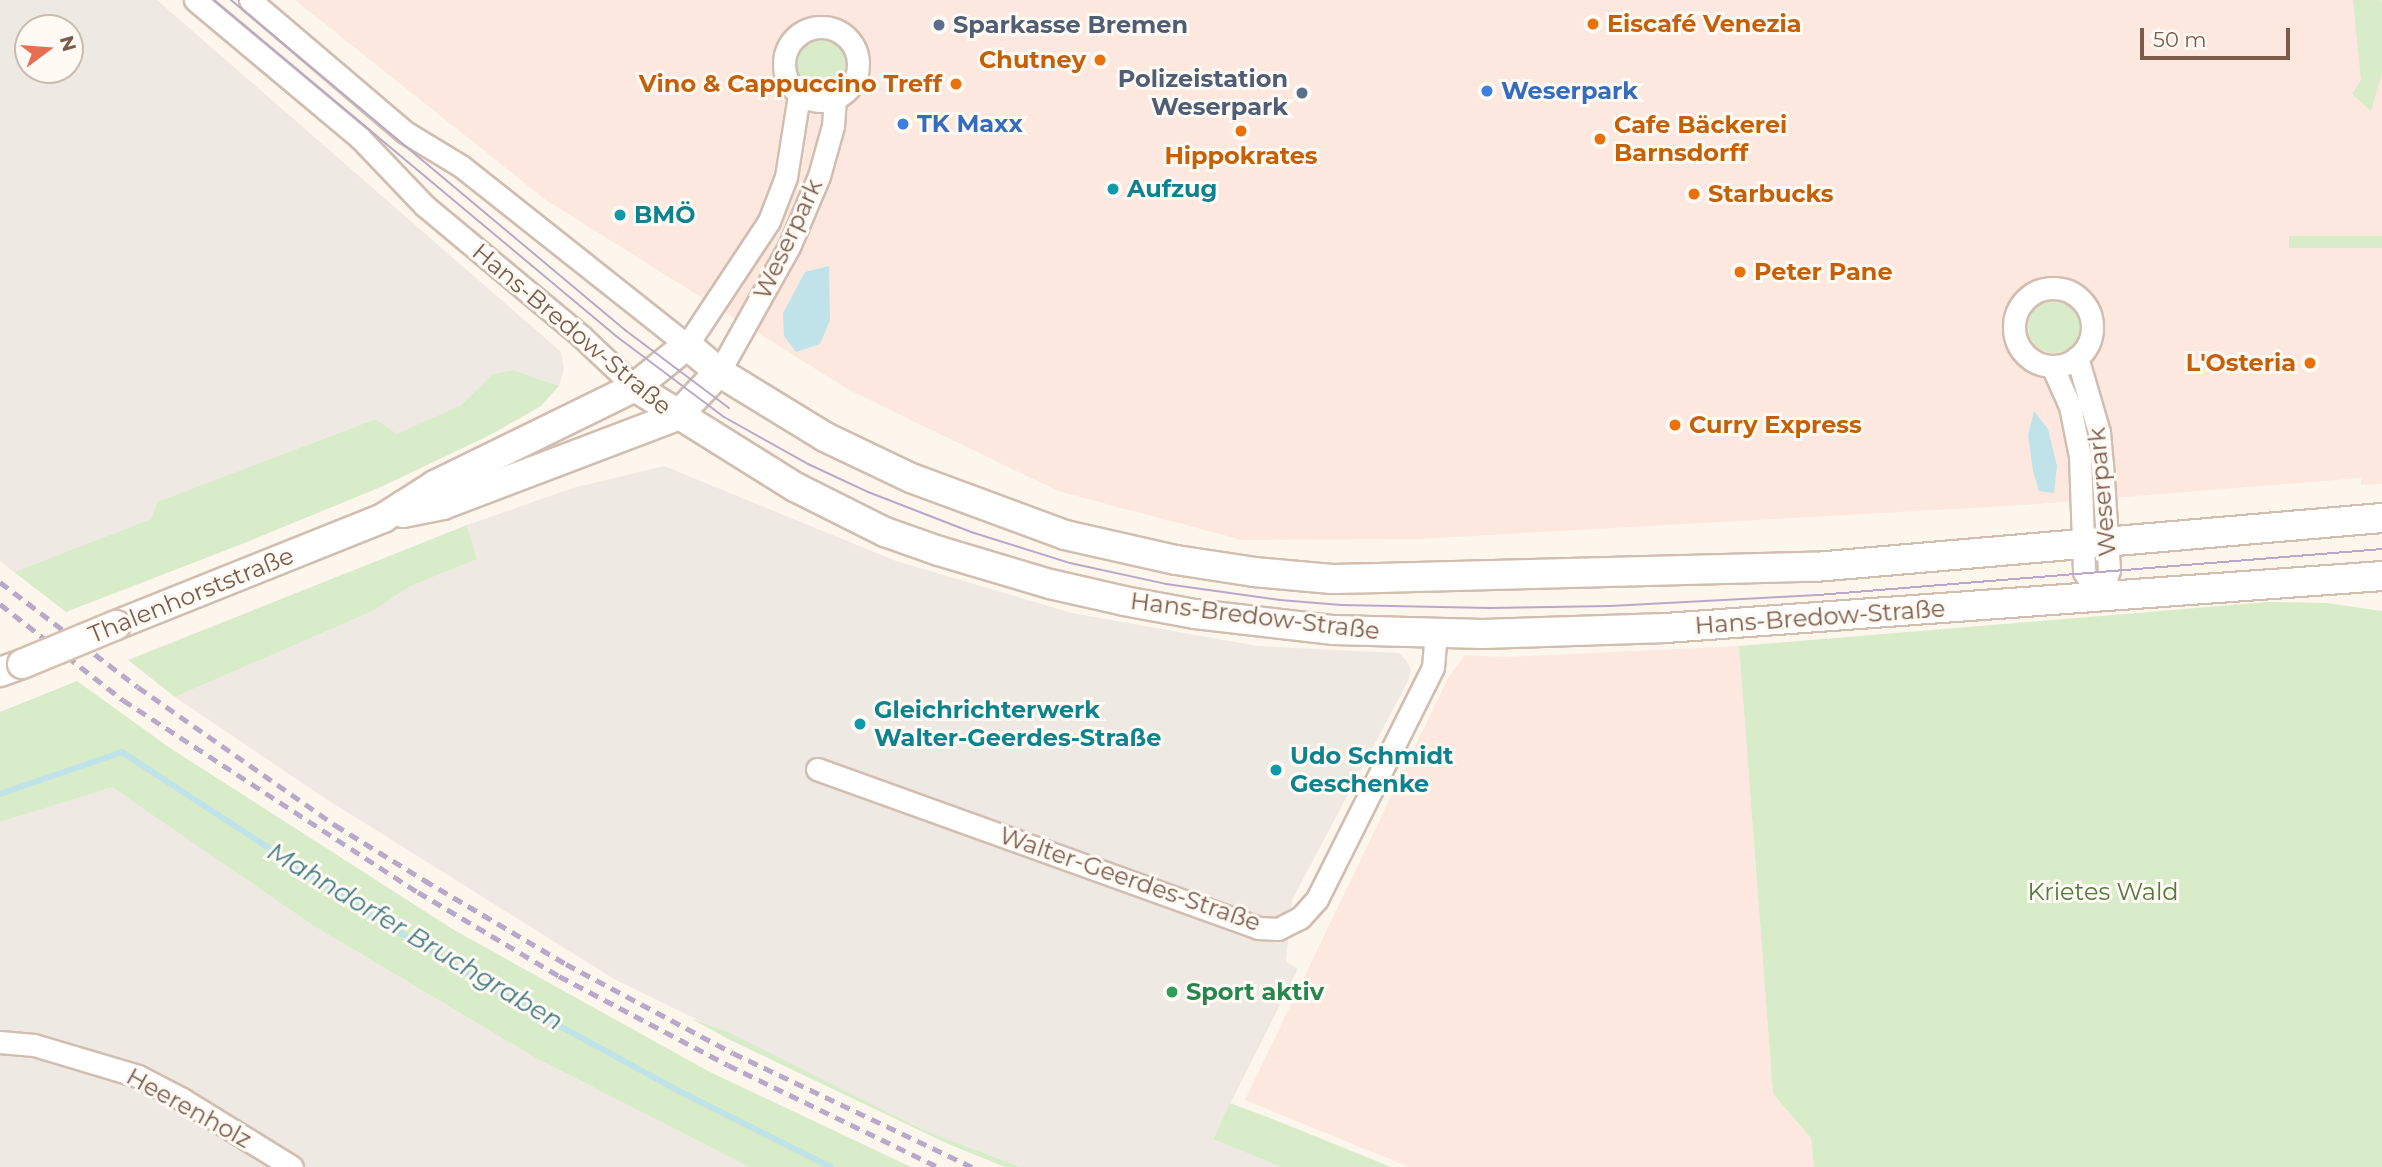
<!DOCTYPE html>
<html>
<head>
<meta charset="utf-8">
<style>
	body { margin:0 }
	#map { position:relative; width:2382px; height:1167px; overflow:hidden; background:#fdf6ec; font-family:Montserrat,sans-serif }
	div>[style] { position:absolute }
	.commercial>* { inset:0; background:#fde8e0 }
	.industrial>* { inset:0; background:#efe9e4 }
	.green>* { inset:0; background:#d8ecc9; transform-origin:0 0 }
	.round { border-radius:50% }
	.water>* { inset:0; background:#bfe3e8 }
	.stream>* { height:6px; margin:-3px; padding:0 3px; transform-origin:3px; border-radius:3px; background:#bfe3e8 }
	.roads { filter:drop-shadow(2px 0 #d1beb0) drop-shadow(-2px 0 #d1beb0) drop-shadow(0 2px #d1beb0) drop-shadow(0 -2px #d1beb0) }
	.street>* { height:21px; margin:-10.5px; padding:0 10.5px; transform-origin:10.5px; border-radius:10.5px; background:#fff }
	.street>.ring { margin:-10.5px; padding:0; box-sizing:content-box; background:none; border:21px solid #fff; border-radius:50% }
	.secondary>* { height:28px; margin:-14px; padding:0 14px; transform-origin:14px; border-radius:14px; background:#fff }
	.tram>* { height:2px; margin:-1px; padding:0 1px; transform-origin:1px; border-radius:1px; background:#b9a8c9 }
	.rail>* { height:5px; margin-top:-2.5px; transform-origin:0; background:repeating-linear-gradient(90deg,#b9a8c9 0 10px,transparent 0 17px) }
	.bridges { filter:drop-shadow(2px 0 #d6c0b0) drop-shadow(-2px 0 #d6c0b0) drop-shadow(0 2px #d6c0b0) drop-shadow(0 -2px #d6c0b0) }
	.secondary-bridge>* { height:28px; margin:-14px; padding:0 14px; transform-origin:14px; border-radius:14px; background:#fff }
	.dots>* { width:19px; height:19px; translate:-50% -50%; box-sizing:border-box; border:4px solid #fffaf3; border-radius:50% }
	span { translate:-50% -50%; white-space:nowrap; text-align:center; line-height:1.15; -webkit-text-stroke:6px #fffaf3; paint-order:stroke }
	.food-label { font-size:24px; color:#c56008; font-weight:700 }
	.left { translate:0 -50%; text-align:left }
	.right { translate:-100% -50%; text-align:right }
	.service-label { font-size:24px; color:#4e5e75; font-weight:700 }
	.shop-label { font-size:24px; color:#366cbe; font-weight:700 }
	.culture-label { font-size:24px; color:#0d838f; font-weight:700 }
	.street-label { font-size:24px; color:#7a5c4d }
	.park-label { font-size:24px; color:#537a41 }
	.leisure-label { font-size:24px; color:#27864d; font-weight:700 }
	.water-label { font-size:26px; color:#437c86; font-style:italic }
	.north { position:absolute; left:14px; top:14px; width:70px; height:70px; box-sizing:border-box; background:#fffaf3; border:2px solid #cabbb1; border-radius:50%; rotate:74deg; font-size:19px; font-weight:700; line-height:28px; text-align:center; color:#7a5c4d }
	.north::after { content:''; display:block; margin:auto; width:24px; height:32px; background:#e76f51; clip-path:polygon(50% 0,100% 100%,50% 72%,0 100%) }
	.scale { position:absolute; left:2140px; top:28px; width:150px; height:32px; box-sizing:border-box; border:4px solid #7a5c4d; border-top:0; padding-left:9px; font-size:21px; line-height:24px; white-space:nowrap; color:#7a5c4d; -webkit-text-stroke:5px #fffaf3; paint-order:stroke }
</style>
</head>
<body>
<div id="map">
	<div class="commercial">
		<i style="clip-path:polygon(295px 0,2382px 0,2382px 484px,2361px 485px,2361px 478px,2025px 505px,1419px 539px,1242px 540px,1058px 491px,849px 390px,546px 200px)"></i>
		<i style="clip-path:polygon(1739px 646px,1773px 1094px,1811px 1138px,1814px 1167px,1409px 1167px,1245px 1100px,1449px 676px,1465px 655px,1507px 657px)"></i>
	</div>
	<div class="industrial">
		<i style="clip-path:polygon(evenodd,0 0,157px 0,561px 352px,564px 370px,559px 386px,513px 370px,493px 374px,461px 405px,397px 435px,374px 419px,157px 502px,151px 519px,14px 572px,0 561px,0 0,28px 28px,70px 28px,70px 70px,28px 70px,28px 28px)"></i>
		<i style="clip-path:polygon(664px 466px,896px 561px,1072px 613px,1257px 646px,1399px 653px,1406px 660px,1411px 670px,1408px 681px,1292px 900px,1286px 962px,1298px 969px,1213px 1138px,1281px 1167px,1020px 1167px,919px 1128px,614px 979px,323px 797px,175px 697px,373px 611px,409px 587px,477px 559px,467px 525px,573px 488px)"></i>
		<i style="clip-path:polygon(112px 786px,314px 926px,534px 1057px,749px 1167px,0 1167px,0 822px)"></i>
	</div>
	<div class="green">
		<i style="clip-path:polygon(2353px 0,2381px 0,2382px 5px,2382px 74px,2371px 111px,2352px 94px,2361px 80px)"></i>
		<i class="round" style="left:794px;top:37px;width:54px;height:54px"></i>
		<i style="left:2382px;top:236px;width:12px;height:93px;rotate:90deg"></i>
		<i class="round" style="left:2028px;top:301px;width:52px;height:52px"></i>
		<i style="clip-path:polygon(513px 370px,559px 386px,541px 406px,492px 434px,383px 486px,247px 542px,66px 612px,14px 572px,151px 519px,157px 502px,375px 419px,397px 434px,461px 405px,493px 374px)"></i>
		<i style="clip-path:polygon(467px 525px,477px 559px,409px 587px,373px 611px,175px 697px,128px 660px)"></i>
		<i style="clip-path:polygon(2268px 602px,2326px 603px,2382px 611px,2382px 1167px,1814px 1167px,1811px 1138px,1773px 1094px,1739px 646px)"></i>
		<i style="clip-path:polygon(77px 681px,170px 748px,454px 930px,708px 1071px,911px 1167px,749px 1167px,534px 1057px,314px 926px,112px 787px,0 822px,0 712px)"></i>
		<i style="clip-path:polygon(690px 1018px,726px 1031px,919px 1128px,1020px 1167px,1005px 1167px,946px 1143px,728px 1039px)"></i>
		<i style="clip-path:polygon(1230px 1103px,1270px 1118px,1391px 1167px,1281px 1167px,1213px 1139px)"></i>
	</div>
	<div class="water">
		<i style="clip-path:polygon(829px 266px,830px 320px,820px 344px,796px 352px,784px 336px,783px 313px,805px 272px)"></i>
		<i style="clip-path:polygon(2034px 411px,2048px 429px,2057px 466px,2054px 493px,2039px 491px,2033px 471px,2028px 436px)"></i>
	</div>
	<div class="stream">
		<i style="left:0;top:794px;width:129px;rotate:-19deg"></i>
		<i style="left:122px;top:752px;width:288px;rotate:33.2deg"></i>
		<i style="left:363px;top:910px;width:156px;rotate:31.3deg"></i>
		<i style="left:496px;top:991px;width:206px;rotate:28.7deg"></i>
		<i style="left:677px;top:1090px;width:172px;rotate:26.6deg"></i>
	</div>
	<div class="roads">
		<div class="street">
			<i style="left:195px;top:0;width:215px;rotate:39.9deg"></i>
			<i style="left:360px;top:138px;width:94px;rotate:46.3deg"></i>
			<i style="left:425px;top:206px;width:203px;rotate:39.8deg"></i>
			<i style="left:581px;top:336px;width:74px;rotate:43.4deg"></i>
			<i style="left:250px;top:0;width:204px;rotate:40.4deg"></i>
			<i style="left:405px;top:132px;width:66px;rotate:31.3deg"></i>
			<i style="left:461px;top:166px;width:288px;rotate:38.4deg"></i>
			<i style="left:687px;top:345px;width:149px;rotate:-56.5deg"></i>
			<i style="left:769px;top:221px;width:47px;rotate:-68.9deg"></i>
			<i style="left:786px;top:177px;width:83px;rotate:-81deg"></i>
			<i class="ring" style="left:784px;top:27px;width:53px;height:53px"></i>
			<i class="ring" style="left:2014px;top:288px;width:57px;height:57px"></i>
			<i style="left:2077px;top:357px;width:78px;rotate:73.7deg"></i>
			<i style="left:2099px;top:432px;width:32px;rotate:85deg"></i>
			<i style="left:2102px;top:464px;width:106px;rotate:86.2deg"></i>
			<i style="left:2109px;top:570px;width:28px;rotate:107deg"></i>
			<i style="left:2052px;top:366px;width:44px;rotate:65.8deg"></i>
			<i style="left:2070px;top:406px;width:51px;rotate:78.7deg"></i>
			<i style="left:2080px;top:456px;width:116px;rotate:88deg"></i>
			<i style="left:2084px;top:572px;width:30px;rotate:56deg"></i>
			<i style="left:719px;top:372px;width:143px;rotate:-60.8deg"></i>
			<i style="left:789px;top:247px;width:77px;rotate:-67.1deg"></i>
			<i style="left:819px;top:176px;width:52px;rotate:-74.4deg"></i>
			<i style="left:833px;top:126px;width:27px;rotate:-86deg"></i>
			<i style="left:817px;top:769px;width:469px;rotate:19.8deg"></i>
			<i style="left:1258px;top:928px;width:20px;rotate:3deg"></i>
			<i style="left:1278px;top:929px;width:25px;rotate:-27deg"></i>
			<i style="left:1300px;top:918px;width:25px;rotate:-48deg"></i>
			<i style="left:1317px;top:899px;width:259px;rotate:-63.4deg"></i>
			<i style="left:1433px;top:667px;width:33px;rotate:-85deg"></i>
			<i style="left:0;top:1042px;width:34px;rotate:5deg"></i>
			<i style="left:34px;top:1045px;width:109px;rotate:16.6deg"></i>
			<i style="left:138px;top:1076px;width:50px;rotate:27.6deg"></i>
			<i style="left:182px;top:1099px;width:129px;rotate:31.7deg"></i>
		</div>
		<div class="secondary">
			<i style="left:635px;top:387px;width:189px;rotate:32deg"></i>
			<i style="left:795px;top:487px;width:101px;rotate:26.6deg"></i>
			<i style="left:885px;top:532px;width:57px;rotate:19.4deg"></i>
			<i style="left:939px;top:551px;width:116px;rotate:16.6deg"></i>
			<i style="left:1050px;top:584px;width:76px;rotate:12.9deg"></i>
			<i style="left:1124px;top:601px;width:72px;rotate:10.4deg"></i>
			<i style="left:1195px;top:614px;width:140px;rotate:6.6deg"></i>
			<i style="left:1334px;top:630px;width:149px;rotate:1.5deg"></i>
			<i style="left:1483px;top:634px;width:183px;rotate:-1.9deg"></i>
			<i style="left:1666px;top:628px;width:718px;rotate:-4.15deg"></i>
			<i style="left:403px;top:513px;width:41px;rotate:-11.3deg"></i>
			<i style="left:443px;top:505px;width:250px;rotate:-20.8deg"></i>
			<i style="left:677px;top:416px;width:61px;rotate:-46.3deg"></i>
			<i style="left:116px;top:625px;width:288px;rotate:-21.8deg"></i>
			<i style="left:383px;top:518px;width:62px;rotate:-32.4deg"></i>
			<i style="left:435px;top:485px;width:223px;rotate:-26.1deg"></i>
			<i style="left:635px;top:387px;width:67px;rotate:-38.9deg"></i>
			<i style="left:687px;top:345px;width:42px;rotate:40.2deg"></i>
			<i style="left:719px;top:372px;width:124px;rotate:31.5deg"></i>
			<i style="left:825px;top:437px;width:95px;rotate:25.5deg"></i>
			<i style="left:911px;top:478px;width:164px;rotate:20.3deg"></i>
			<i style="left:1065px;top:535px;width:114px;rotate:12.7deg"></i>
			<i style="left:1176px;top:560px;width:79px;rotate:8.7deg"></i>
			<i style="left:1254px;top:572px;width:78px;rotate:5.1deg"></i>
			<i style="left:1332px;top:579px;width:50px;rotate:-1.1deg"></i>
			<i style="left:1382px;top:578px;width:433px;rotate:-1.5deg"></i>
			<i style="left:1815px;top:567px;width:569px;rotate:-4.94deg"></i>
			<i style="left:0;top:672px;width:23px;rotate:-20deg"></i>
		</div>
	</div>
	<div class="tram">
		<i style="left:214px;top:0;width:524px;rotate:39.89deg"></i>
		<i style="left:616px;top:336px;width:135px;rotate:36.9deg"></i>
		<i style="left:724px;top:417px;width:96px;rotate:29.2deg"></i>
		<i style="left:808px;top:464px;width:66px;rotate:25deg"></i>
		<i style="left:868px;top:492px;width:110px;rotate:21.2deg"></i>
		<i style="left:971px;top:532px;width:104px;rotate:17.4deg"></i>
		<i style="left:1070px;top:563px;width:98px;rotate:12.3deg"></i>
		<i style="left:1166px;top:584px;width:115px;rotate:8deg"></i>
		<i style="left:1280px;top:600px;width:61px;rotate:4.7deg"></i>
		<i style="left:1341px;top:605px;width:149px;rotate:1.2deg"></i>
		<i style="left:1490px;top:608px;width:120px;rotate:-1deg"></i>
		<i style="left:1610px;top:606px;width:208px;rotate:-3deg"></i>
		<i style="left:1818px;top:595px;width:566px;rotate:-4.66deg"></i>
		<i style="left:231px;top:0;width:514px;rotate:39.95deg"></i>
		<i style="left:625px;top:330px;width:130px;rotate:36.9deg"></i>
	</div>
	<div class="rail">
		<i style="left:0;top:582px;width:173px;rotate:37.3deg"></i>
		<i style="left:138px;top:687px;width:241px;rotate:35deg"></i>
		<i style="left:335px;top:825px;width:105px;rotate:31.7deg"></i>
		<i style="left:424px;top:880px;width:165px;rotate:30.6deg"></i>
		<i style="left:566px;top:964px;width:189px;rotate:28.1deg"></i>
		<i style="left:733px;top:1053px;width:265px;rotate:25.5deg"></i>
		<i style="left:0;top:604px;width:156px;rotate:38deg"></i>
		<i style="left:123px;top:700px;width:352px;rotate:33.1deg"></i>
		<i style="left:418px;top:892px;width:164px;rotate:30.8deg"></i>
		<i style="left:559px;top:976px;width:191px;rotate:27.8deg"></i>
		<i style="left:728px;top:1065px;width:233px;rotate:25.9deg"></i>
	</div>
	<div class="bridges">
		<div class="secondary-bridge">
			<i style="left:22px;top:664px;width:102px;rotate:-22.5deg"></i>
		</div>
	</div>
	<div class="dots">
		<i style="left:1593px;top:24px;background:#e8710a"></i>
		<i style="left:939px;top:25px;background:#5c6f8a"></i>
		<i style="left:1100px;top:60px;background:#e8710a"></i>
		<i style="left:956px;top:84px;background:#e8710a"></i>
		<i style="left:1487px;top:91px;background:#3f7fe0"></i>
		<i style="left:1302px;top:93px;background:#5c6f8a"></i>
		<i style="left:903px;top:124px;background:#3f7fe0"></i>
		<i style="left:1241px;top:131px;background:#e8710a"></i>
		<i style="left:1600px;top:139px;background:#e8710a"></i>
		<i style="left:1113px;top:189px;background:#0f9aa8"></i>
		<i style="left:1694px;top:194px;background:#e8710a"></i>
		<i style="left:620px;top:215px;background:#0f9aa8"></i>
		<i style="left:1740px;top:272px;background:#e8710a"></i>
		<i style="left:2310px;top:363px;background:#e8710a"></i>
		<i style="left:1675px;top:425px;background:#e8710a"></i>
		<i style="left:860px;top:724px;background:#0f9aa8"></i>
		<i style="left:1276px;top:770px;background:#0f9aa8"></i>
		<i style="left:1172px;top:992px;background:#2e9e5b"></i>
	</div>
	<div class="food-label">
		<span class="left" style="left:1607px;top:24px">Eiscafé Venezia</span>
		<span class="right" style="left:1086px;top:60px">Chutney</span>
		<span class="right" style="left:942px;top:84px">Vino &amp; Cappuccino Treff</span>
		<span class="left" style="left:1614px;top:139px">Cafe Bäckerei<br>Barnsdorff</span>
		<span style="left:1241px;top:156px">Hippokrates</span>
		<span class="left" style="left:1708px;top:194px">Starbucks</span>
		<span class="left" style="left:1754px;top:272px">Peter Pane</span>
		<span class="right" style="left:2296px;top:363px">L'Osteria</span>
		<span class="left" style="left:1689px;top:425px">Curry Express</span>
	</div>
	<div class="service-label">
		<span class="left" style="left:953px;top:25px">Sparkasse Bremen</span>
		<span class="right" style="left:1288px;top:93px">Polizeistation<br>Weserpark</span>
	</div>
	<div class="shop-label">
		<span class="left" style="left:1501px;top:91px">Weserpark</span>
		<span class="left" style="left:917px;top:124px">TK Maxx</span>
	</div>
	<div class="culture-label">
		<span class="left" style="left:1127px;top:189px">Aufzug</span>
		<span class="left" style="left:634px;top:215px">BMÖ</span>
		<span class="left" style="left:874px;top:724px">Gleichrichterwerk<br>Walter-Geerdes-Straße</span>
		<span class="left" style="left:1290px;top:770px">Udo Schmidt<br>Geschenke</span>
	</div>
	<div class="street-label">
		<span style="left:788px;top:239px;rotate:-65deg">Weserpark</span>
		<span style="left:572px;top:329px;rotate:40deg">Hans-Bredow-Straße</span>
		<span style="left:2102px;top:492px;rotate:-95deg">Weserpark</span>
		<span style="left:191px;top:595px;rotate:-22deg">Thalenhorststraße</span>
		<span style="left:1255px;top:616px;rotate:7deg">Hans-Bredow-Straße</span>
		<span style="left:1820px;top:617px;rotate:-4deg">Hans-Bredow-Straße</span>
		<span style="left:1130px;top:879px;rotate:19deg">Walter-Geerdes-Straße</span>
		<span style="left:189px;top:1108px;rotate:29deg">Heerenholz</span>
	</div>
	<div class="park-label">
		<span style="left:2103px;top:892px">Krietes Wald</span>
	</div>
	<div class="leisure-label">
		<span class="left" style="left:1186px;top:992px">Sport aktiv</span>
	</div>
	<div class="water-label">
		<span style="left:415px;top:937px;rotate:31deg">Mahndorfer Bruchgraben</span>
	</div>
	<div class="north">N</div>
	<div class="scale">50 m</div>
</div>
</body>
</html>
